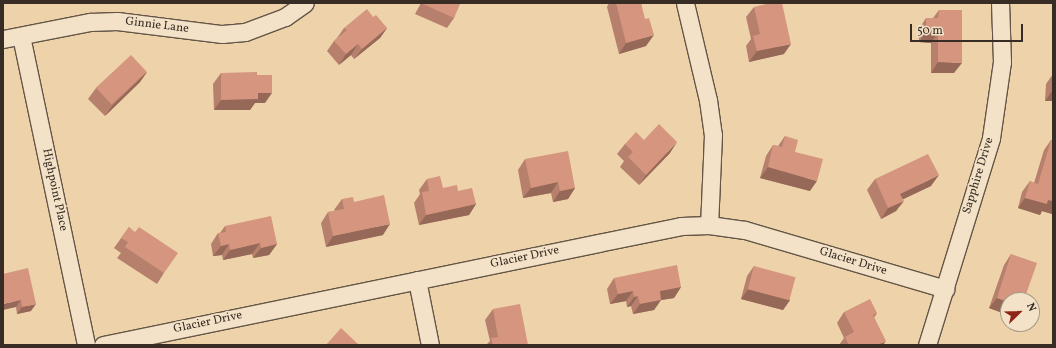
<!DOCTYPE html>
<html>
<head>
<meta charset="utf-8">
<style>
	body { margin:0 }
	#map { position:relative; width:1056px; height:348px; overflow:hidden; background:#edd2aa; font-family:Vollkorn,serif }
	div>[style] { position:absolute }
	.roads { filter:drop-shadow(1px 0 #645646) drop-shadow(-1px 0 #645646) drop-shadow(0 1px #645646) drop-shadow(0 -1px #645646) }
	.street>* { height:17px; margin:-8.5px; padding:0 8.5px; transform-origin:8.5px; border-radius:8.5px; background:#f3e2c8 }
	.wall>* { inset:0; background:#b7806c }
	.shaded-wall>* { inset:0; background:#956858 }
	.building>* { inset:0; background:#d5957e; transform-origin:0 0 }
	span { translate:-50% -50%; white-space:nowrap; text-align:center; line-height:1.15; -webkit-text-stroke:3.5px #f3e2c8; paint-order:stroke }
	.street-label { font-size:12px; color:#372d24 }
	.frame { position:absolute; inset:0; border:4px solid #372d24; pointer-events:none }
	.north { position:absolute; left:1000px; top:292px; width:40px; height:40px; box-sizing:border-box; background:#f3e2c8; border:1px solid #a89a86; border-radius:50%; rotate:67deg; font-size:11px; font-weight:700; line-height:16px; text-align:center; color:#372d24 }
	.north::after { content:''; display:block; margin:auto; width:14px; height:18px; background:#8f2418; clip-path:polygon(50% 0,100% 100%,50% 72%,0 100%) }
	.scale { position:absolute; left:910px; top:24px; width:113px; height:18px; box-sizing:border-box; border:2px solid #372d24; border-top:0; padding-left:5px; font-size:12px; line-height:14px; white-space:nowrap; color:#372d24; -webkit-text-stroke:3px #f3e2c8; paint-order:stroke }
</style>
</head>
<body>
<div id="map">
	<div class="roads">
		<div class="street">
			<i style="left:685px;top:3px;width:100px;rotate:76.7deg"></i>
			<i style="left:708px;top:100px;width:35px;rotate:82deg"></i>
			<i style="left:713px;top:135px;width:90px;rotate:92.5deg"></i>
			<i style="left:21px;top:36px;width:316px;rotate:78.1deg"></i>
			<i style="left:3px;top:39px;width:89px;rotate:-11.1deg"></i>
			<i style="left:90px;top:22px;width:27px;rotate:-2deg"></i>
			<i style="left:117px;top:21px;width:106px;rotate:7.1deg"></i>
			<i style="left:222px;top:34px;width:23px;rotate:-5deg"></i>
			<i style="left:245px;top:32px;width:43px;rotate:-20.6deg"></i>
			<i style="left:285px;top:17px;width:24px;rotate:-35deg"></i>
			<i style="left:417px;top:280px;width:66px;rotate:78.7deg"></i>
			<i style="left:103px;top:345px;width:590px;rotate:-11.63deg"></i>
			<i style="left:681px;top:226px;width:28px;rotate:-2deg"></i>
			<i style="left:709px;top:225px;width:36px;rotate:8deg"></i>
			<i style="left:745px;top:230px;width:209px;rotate:16.4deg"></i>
			<i style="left:927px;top:345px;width:217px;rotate:-72.8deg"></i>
			<i style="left:991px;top:138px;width:77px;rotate:-81.8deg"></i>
			<i style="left:1002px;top:62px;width:59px;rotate:-91.9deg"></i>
		</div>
	</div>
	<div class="wall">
		<i style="clip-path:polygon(421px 3px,458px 3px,454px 18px,447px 28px,415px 14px)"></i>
		<i style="clip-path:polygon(609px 3px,641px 3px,646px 46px,619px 54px,607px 7px)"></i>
		<i style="clip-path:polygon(754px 7px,784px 54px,749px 62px,746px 46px,751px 39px,746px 17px)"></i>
		<i style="clip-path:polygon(939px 10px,954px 73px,931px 73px,931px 43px,919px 42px,919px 29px,926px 18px,933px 18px)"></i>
		<i style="clip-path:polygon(373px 17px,387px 28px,380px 38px,354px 59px,351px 55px,339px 65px,327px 51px,334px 41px,337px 38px,344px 28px)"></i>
		<i style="clip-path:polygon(147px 72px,140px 82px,105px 116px,88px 99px,96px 88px)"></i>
		<i style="clip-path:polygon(221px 73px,257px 75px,265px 103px,255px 103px,250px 110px,214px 110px,213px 84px)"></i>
		<i style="clip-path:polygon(1053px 74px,1053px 101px,1045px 101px,1046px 84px)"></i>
		<i style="clip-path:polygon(785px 136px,795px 152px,810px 191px,760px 178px,766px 156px,773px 145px,778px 146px)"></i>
		<i style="clip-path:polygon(644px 140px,670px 153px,639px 185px,620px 167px,624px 161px,617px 154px,625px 144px)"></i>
		<i style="clip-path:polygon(1051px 140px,1053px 141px,1053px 212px,1052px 214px,1042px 211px,1040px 215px,1018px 208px,1022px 192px,1030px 181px,1034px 183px,1044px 150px)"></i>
		<i style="clip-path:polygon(525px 159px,575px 188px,568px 199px,553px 202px,551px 193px,523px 198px,518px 170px)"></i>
		<i style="clip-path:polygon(427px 179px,443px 188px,458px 191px,476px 204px,469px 215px,419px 225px,414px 203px,420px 194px,419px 190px)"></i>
		<i style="clip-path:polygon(875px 179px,931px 186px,903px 199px,896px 211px,881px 219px,867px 190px)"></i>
		<i style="clip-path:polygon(342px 199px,354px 202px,383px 235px,326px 247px,321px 223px,328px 212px,335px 211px,334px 210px)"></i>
		<i style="clip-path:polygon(225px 226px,277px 244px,269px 255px,253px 258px,252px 254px,223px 260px,222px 255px,213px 256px,211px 244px,218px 233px,220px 233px)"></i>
		<i style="clip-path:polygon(129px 227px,164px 273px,157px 284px,117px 258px,121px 253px,114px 248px)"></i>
		<i style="clip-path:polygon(1011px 254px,1008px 300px,1008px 315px,989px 308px,1004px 265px)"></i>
		<i style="clip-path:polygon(754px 266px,790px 300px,783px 310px,741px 299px,747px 276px)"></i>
		<i style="clip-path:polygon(3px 274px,31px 311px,17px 314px,16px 307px)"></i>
		<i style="clip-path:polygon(614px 278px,681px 287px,674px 298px,661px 300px,654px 310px,633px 314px,631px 306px,627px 307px,626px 301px,610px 304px,607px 289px)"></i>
		<i style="clip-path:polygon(493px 309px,528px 345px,486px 345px,490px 341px,485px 320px)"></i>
		<i style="clip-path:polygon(844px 312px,877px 313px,874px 318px,883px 345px,839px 345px,844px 338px,837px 323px)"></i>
	</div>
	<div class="shaded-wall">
		<i style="clip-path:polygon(387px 28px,380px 38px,354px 59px,362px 49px)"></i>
		<i style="clip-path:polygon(926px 32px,938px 32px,931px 43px,919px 42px)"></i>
		<i style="clip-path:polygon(654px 35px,646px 46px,619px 54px,626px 43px)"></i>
		<i style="clip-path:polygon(358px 44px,351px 55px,339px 65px,346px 54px)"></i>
		<i style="clip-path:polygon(791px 44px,784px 54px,749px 62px,757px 51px)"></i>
		<i style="clip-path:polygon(938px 62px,962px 63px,954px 73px,931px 73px)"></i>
		<i style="clip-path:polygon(147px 72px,140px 82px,105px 116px,112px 106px)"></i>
		<i style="clip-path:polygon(1053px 90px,1053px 101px,1045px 101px)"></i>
		<i style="clip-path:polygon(258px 93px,272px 93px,265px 103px,255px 103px,250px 110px,214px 110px,221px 100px)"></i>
		<i style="clip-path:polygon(677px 142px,670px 153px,639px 185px,646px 175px)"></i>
		<i style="clip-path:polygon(768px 167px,817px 181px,810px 191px,760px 178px)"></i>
		<i style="clip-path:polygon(939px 175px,931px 186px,893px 204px,900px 194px)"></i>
		<i style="clip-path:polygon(558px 182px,551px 193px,523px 198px,531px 188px)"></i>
		<i style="clip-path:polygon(575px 188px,568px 199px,553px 202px,560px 191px)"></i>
		<i style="clip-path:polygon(1025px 198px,1048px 200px,1053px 201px,1053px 212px,1052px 214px,1042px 211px,1040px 215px,1018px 208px)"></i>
		<i style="clip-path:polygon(904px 201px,896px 211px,881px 219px,888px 208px)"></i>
		<i style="clip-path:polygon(476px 204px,469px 215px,419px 225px,426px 215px)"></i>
		<i style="clip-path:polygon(390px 224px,383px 235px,326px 247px,333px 236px)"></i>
		<i style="clip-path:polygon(260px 243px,252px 254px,223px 260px,230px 250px)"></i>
		<i style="clip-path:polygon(229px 244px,222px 255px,213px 256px,221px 246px)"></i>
		<i style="clip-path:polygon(277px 244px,269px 255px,253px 258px,261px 248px)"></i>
		<i style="clip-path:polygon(681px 287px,674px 298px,661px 300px,654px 310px,633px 314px,640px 304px,660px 291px)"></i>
		<i style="clip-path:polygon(748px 289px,790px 300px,783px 310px,741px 299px)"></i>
		<i style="clip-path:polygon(633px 291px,626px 301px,610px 304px,618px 294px)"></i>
		<i style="clip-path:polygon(638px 296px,631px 306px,627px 307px,634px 297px)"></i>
		<i style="clip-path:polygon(997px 298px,1008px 302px,1008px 315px,989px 308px)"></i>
		<i style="clip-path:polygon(21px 300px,16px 307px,3px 310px,3px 304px)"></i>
		<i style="clip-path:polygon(36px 304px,31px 311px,17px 314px,22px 307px)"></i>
		<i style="clip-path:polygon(886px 341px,883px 345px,878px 345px)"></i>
	</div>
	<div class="building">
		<i style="clip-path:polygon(423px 3px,458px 3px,460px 4px,454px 18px,423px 4px)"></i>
		<i style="clip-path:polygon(616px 3px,641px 3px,645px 19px,649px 18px,654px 35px,626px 43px)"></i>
		<i style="clip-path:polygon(770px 3px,782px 3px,791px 44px,757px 51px,753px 36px,760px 34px,754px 7px)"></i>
		<i style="clip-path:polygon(367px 9px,373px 17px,376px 15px,387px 28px,362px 49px,358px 44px,346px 54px,334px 41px,347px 30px,344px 28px)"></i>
		<i style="clip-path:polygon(939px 10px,962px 10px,962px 63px,938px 62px,938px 32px,926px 32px,926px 18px,938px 18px)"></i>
		<i style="left:131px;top:55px;width:23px;height:48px;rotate:47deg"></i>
		<i style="clip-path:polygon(257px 72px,257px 75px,272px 75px,272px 93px,258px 93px,258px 99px,221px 100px,221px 73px)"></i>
		<i style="clip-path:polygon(659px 124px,677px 142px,646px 175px,628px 157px,633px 152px,625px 144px,636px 132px,644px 140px)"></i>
		<i style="clip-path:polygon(785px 136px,798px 140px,795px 152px,823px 159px,817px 181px,768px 167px,773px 145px,782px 147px)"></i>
		<i style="clip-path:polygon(1051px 140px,1053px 141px,1053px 201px,1048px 200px,1047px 204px,1025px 198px,1030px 181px,1038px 184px)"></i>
		<i style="clip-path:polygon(568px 151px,575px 188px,560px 191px,558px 182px,531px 188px,525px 159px)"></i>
		<i style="clip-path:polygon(928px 154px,939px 175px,900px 194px,904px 201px,888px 208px,875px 179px)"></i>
		<i style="clip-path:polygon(440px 176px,443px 188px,457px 185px,458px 191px,472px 188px,476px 204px,426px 215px,422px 192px,429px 191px,427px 179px)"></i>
		<i style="clip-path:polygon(384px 195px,390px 224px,333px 236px,328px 212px,344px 209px,342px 199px,353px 197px,354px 202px)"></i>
		<i style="clip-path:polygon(271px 216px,277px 244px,261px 248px,260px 243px,230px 250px,229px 244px,221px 246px,218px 233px,226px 232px,225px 226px)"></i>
		<i style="clip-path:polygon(129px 227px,135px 232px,139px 227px,178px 253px,164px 273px,125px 247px,128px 242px,121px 238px)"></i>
		<i style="clip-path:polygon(1011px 254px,1037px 263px,1024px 300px,1008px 300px,1008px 302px,997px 298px)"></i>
		<i style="clip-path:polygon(677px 265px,681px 287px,660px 291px,661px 300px,640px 304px,638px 296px,634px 297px,633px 291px,618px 294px,614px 278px)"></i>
		<i style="left:754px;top:266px;width:43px;height:24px;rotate:15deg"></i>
		<i style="clip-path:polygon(28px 268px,36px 304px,22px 307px,21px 300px,3px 304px,3px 274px)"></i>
		<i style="clip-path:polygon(870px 299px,877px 313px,873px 315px,886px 341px,878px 345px,849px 345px,845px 337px,854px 332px,844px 312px)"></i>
		<i style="clip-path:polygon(520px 304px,528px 345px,493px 345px,491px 338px,498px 337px,493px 309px)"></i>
		<i style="clip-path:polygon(341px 328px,359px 345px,326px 345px)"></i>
	</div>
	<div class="street-label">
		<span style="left:157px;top:26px;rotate:7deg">Ginnie Lane</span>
		<span style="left:979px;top:176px;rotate:-73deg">Sapphire Drive</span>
		<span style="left:54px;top:190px;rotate:78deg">Highpoint Place</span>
		<span style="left:525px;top:258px;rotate:-12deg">Glacier Drive</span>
		<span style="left:853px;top:262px;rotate:17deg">Glacier Drive</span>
		<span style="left:208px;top:323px;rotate:-12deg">Glacier Drive</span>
	</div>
	<div class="frame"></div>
	<div class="north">N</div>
	<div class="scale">50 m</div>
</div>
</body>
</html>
